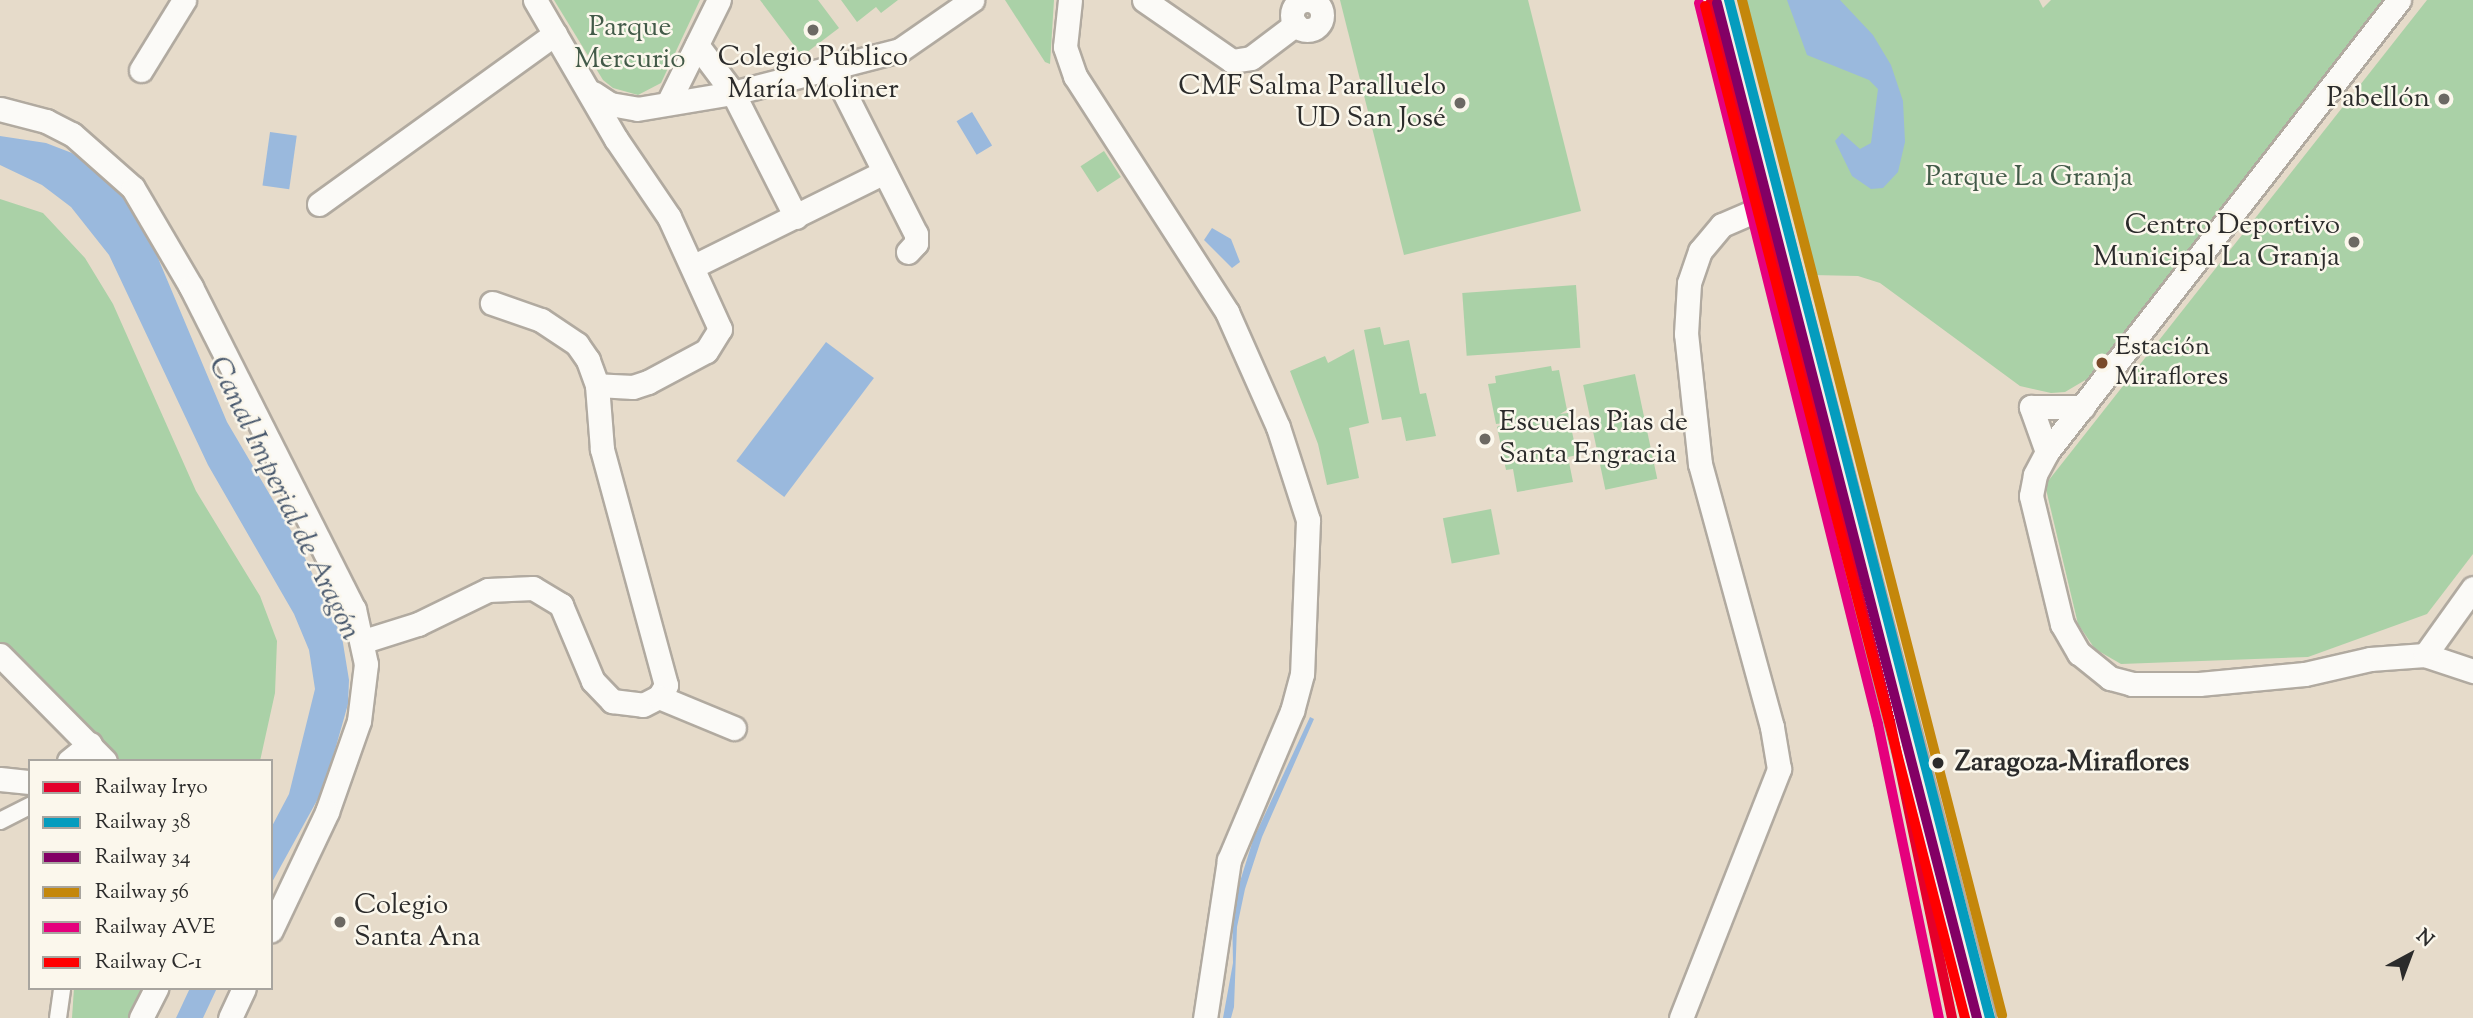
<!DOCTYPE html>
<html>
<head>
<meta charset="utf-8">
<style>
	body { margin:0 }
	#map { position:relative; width:2473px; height:1018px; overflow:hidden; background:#e6dbca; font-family:"Sorts Mill Goudy",serif }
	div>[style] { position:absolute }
	.green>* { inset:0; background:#aad1a7; transform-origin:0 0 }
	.water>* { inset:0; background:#9ab9dd; transform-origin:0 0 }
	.roads { filter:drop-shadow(2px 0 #b1aaa0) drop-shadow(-2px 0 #b1aaa0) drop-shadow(0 2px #b1aaa0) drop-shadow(0 -2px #b1aaa0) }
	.pedestrian>* { height:16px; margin:-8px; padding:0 8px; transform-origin:8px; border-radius:8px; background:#fbfaf7 }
	.minor>* { height:23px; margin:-11.5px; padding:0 11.5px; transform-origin:11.5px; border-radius:11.5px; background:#fbfaf7 }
	.minor>.ring { margin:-11.5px; padding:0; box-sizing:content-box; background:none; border:23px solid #fbfaf7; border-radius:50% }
	.secondary>* { height:32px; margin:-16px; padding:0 16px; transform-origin:16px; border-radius:16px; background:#f4f0e9 }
	.rail-1>* { height:10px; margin:-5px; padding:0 5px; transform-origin:5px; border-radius:5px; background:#e4002b }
	.rail-2>* { height:10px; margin:-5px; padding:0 5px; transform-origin:5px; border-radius:5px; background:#049cbe }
	.rail-3>* { height:10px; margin:-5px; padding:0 5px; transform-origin:5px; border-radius:5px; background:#830065 }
	.rail-4>* { height:10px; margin:-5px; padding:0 5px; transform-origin:5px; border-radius:5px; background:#c4870b }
	.rail-5>* { height:10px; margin:-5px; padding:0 5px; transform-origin:5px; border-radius:5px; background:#e5007d }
	.rail-6>* { height:10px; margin:-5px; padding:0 5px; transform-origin:5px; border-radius:5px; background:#f00 }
	.dots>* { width:19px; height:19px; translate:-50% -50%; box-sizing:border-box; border:4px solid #fbf7ec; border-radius:50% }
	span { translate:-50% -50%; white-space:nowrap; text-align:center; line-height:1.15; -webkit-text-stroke:5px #fbf7ec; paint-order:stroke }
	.bus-label { font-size:26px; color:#2b2b2b }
	.left { translate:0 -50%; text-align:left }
	.park-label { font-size:28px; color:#425a48 }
	.poi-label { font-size:28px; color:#2b2b2b }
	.right { translate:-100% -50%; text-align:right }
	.stop-label { font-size:28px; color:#2b2b2b; font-weight:700 }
	.water-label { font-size:30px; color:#47576c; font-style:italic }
	.legend { position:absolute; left:28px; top:759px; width:245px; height:231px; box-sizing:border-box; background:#fbf7ec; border:2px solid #a8a59f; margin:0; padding:9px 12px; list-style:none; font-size:21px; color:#2b2b2b }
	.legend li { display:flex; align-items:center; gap:14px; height:35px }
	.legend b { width:35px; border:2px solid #a8a59f }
	.north { position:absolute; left:2375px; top:920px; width:70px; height:70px; -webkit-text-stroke:5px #fbf7ec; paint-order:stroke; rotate:41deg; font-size:19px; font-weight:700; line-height:28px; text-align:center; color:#2b2b2b }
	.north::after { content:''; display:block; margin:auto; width:24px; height:32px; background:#2b2b2b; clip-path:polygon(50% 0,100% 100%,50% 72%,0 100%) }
</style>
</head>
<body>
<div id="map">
	<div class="green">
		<i style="clip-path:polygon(554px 0,700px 0,661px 83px,638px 95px,613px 88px,603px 80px)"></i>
		<i style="clip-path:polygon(760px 0,818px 0,839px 28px,802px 56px)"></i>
		<i style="clip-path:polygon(841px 0,898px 0,881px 13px,876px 7px,857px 22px)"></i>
		<i style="clip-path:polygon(1005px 0,1054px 0,1050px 64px,1045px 62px)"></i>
		<i style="clip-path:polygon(1340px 0,1528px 0,1581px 211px,1404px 255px)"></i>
		<i style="clip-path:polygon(1740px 0,2039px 0,2043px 8px,2051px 0,2386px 0,2087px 379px,2065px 392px,2051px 393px,2020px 386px,1880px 283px,1858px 276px,1812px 275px)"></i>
		<i style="clip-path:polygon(2427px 0,2473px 0,2473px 554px,2427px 614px,2308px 657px,2121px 664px,2095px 649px,2078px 624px,2045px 485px)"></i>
		<i style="left:1104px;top:151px;width:31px;height:28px;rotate:57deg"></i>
		<i style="clip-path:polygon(0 199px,43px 213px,85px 258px,113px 304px,196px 491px,260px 596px,277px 641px,275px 693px,260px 761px,113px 761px,0 644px)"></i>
		<i style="left:1576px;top:285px;width:63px;height:114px;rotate:86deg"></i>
		<i style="clip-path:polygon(1380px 327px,1384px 345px,1409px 340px,1420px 394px,1426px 393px,1436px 436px,1406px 441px,1401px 417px,1382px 420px,1364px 330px)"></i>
		<i style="clip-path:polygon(1354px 349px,1369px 423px,1349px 428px,1359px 478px,1327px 485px,1318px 444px,1290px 371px,1325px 356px,1328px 363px)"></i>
		<i style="clip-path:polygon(1551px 366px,1552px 371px,1559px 370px,1567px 410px,1560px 414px,1568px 413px,1577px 455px,1568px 457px,1573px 482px,1517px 492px,1513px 469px,1506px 470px,1497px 427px,1504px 423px,1496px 424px,1488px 384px,1496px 383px,1495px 376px)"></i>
		<i style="left:1635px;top:374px;width:107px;height:53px;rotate:78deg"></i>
		<i style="left:1491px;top:509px;width:46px;height:49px;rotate:79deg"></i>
		<i style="clip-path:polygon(74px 988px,157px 988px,142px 1018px,72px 1018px)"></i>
	</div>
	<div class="water">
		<i style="clip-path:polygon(1787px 0,1840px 0,1873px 35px,1891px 65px,1903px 101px,1905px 142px,1898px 172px,1883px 188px,1871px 189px,1852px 176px,1835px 141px,1842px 133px,1860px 149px,1871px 143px,1878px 89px,1869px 80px,1807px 55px)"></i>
		<i style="left:972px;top:112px;width:39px;height:18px;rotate:59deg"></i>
		<i style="left:270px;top:132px;width:27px;height:54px;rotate:8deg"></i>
		<i style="clip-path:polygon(0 136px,46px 143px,72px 153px,118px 188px,155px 251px,227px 422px,296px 539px,342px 637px,349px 680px,348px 704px,335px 750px,320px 795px,271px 884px,271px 828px,289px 794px,315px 689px,309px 650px,294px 614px,208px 465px,109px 255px,71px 207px,42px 185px,0 165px)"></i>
		<i style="clip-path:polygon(1212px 228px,1231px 239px,1240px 262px,1232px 268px,1204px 240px)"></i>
		<i style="left:826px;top:342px;width:60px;height:149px;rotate:37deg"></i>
		<i style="clip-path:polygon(1310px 717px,1314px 719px,1262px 837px,1245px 889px,1237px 927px,1234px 1007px,1231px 1018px,1223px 1018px,1233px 963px,1232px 907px,1253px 840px)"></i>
		<i style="clip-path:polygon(190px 988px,217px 988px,203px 1018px,176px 1018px)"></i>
	</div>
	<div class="roads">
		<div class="pedestrian">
			<i style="left:0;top:821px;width:34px;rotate:-27deg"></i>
			<i style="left:58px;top:1018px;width:30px;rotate:-82deg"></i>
		</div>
		<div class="minor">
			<i style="left:535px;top:0;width:161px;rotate:59.8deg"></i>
			<i style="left:616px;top:139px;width:94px;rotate:55.8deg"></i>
			<i style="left:669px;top:217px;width:123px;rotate:65.5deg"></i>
			<i style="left:720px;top:329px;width:26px;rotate:122deg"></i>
			<i style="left:706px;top:351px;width:66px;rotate:151.9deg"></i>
			<i style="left:648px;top:382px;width:16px;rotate:162deg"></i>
			<i style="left:633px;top:387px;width:36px;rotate:-177deg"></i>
			<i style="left:1070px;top:0;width:47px;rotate:96.1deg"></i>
			<i style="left:1065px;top:47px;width:31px;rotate:71deg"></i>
			<i style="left:1075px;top:76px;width:281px;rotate:57.2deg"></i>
			<i style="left:1227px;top:312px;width:126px;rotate:66.1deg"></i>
			<i style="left:1278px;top:427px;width:98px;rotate:72.1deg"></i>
			<i style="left:1308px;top:520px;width:154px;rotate:92.2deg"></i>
			<i style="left:1302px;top:674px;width:38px;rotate:105deg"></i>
			<i style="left:1292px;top:711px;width:162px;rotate:112.9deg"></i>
			<i style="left:1229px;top:860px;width:160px;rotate:98.6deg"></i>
			<i style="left:1144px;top:0;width:107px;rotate:34.7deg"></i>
			<i style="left:1232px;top:61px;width:19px;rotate:-9deg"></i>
			<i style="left:1251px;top:58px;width:56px;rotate:-37.1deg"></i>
			<i style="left:2399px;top:0;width:573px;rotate:127.91deg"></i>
			<i style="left:2047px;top:452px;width:26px;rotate:118deg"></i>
			<i style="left:2035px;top:475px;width:21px;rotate:101deg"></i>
			<i style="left:2031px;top:496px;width:132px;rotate:76.4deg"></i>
			<i style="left:2062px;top:624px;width:34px;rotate:60deg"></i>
			<i style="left:2079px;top:653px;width:40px;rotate:39deg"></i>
			<i style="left:2110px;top:678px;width:23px;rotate:15deg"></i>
			<i style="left:2132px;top:684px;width:67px"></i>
			<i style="left:2199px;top:684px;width:106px;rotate:-5.4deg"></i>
			<i style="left:2305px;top:674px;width:67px;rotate:-13deg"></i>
			<i style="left:2370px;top:659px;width:55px;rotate:-4.2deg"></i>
			<i style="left:2425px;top:655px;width:51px;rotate:18.4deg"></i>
			<i class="ring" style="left:1292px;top:0;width:7px;height:7px"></i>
			<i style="left:697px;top:45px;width:60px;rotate:53.1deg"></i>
			<i style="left:733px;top:93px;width:139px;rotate:63.1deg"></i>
			<i style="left:832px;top:68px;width:186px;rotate:63.2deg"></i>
			<i style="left:916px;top:234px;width:9px;rotate:90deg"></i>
			<i style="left:916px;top:243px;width:12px;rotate:132deg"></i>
			<i style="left:141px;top:70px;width:82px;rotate:-58.4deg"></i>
			<i style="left:593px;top:93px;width:20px;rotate:33deg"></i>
			<i style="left:610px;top:104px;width:27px;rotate:10deg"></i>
			<i style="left:637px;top:109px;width:97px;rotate:-9.5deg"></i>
			<i style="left:733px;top:93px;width:172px;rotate:-14.4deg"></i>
			<i style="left:900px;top:50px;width:88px;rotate:-34.8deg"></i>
			<i style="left:668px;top:103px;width:115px;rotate:-63.7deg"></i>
			<i style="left:0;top:109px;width:48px;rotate:14.6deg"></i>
			<i style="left:46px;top:121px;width:29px;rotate:27deg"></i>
			<i style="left:72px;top:134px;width:81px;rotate:41.5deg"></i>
			<i style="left:133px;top:188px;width:115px;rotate:59.6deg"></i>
			<i style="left:191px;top:287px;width:361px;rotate:63.2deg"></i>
			<i style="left:354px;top:609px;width:56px;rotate:77.7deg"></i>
			<i style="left:366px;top:664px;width:57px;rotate:97deg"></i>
			<i style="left:359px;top:721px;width:96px;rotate:109.4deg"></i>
			<i style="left:327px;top:812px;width:131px;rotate:115.4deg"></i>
			<i style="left:319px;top:204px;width:291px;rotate:-35.8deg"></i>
			<i style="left:694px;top:266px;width:212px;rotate:-26.3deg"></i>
			<i style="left:2047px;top:452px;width:48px;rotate:-109.6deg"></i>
			<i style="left:2031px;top:407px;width:52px"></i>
			<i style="left:364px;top:641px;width:57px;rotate:-17.5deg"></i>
			<i style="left:418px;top:624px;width:78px;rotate:-25.9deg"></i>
			<i style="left:488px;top:590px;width:45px;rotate:-2.5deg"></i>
			<i style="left:533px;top:588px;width:33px;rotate:31deg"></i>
			<i style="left:561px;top:605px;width:82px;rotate:67.2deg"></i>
			<i style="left:593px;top:681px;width:28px;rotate:46deg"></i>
			<i style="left:612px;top:701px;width:31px;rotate:7deg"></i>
			<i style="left:643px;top:705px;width:18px;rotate:-27deg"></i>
			<i style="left:659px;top:697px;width:14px;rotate:-60deg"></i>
			<i style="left:666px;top:685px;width:245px;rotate:-105.2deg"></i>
			<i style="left:602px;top:449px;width:64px;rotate:-94.5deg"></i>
			<i style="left:597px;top:385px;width:27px;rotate:-110deg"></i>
			<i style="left:588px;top:360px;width:19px;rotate:-125deg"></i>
			<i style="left:577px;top:344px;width:43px;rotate:-146.3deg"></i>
			<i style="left:541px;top:320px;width:52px;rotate:-160.9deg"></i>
			<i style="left:0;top:655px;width:149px;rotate:45.3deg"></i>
			<i style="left:2425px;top:655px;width:82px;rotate:-54.4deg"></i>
			<i style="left:659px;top:697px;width:81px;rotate:22.5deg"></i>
			<i style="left:69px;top:761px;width:27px;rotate:-39deg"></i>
			<i style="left:0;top:779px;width:30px;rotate:6deg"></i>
			<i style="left:141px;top:1018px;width:34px;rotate:-63deg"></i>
			<i style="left:230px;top:1018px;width:33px;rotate:-65deg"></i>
			<i style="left:1681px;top:1018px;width:268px;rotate:-68.5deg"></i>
			<i style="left:1779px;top:769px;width:43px;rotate:-99.5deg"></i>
			<i style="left:1772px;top:727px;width:273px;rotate:-105.3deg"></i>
			<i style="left:1700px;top:464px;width:131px;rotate:-96.1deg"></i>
			<i style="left:1686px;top:334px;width:51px;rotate:-86.6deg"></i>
			<i style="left:1689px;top:283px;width:34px;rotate:-71deg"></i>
			<i style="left:1700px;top:251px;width:34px;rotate:-50deg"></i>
			<i style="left:1722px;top:225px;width:48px;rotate:-23.4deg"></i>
		</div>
		<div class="secondary">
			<i style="left:1714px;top:0;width:1052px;rotate:75.41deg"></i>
		</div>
	</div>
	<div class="rail-1">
		<i style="left:1711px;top:0;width:743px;rotate:76.06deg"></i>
		<i style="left:1890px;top:721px;width:303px;rotate:78.2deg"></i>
	</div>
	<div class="rail-2">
		<i style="left:1729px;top:0;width:1051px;rotate:75.62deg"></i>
	</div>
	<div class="rail-3">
		<i style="left:1717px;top:3px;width:1048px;rotate:75.63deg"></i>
	</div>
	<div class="rail-4">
		<i style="left:1742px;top:0;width:1048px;rotate:75.63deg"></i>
	</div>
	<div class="rail-5">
		<i style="left:1699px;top:3px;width:743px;rotate:76.06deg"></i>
		<i style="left:1878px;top:724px;width:300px;rotate:78.3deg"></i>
	</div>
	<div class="rail-6">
		<i style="left:1705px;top:6px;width:1045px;rotate:75.59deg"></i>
	</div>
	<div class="dots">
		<i style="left:813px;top:30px;background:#6c6963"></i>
		<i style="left:2444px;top:99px;background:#6c6963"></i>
		<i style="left:1460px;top:103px;background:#6c6963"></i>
		<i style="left:2354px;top:242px;background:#6c6963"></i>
		<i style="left:2102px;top:363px;background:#7a4b2a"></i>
		<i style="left:1485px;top:439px;background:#6c6963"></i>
		<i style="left:1938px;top:763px;background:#2b2b2b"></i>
		<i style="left:340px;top:922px;background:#6c6963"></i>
	</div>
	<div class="bus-label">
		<span class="left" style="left:2115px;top:363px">Estación<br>Miraflores</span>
	</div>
	<div class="park-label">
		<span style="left:630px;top:44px">Parque<br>Mercurio</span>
		<span style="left:2029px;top:178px">Parque La Granja</span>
	</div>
	<div class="poi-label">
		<span style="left:813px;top:74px">Colegio Público<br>María Moliner</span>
		<span class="right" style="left:1446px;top:103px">CMF Salma Paralluelo<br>UD San José</span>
		<span class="right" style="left:2430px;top:99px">Pabellón</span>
		<span class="right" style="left:2340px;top:242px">Centro Deportivo<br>Municipal La Granja</span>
		<span class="left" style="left:1499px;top:439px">Escuelas Pias de<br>Santa Engracia</span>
		<span class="left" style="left:354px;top:922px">Colegio<br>Santa Ana</span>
	</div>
	<div class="stop-label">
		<span class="left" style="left:1955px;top:763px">Zaragoza-Miraflores</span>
	</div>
	<div class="water-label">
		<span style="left:283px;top:499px;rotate:64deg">Canal Imperial de Aragón</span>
	</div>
	<ul class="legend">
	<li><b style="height:9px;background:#e4002b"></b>Railway Iryo</li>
	<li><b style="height:9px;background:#049cbe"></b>Railway 38</li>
	<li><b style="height:9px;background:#830065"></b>Railway 34</li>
	<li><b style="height:9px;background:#c4870b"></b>Railway 56</li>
	<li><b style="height:9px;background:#e5007d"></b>Railway AVE</li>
	<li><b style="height:9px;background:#f00"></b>Railway C-1</li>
	</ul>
	<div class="north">N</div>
</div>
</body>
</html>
